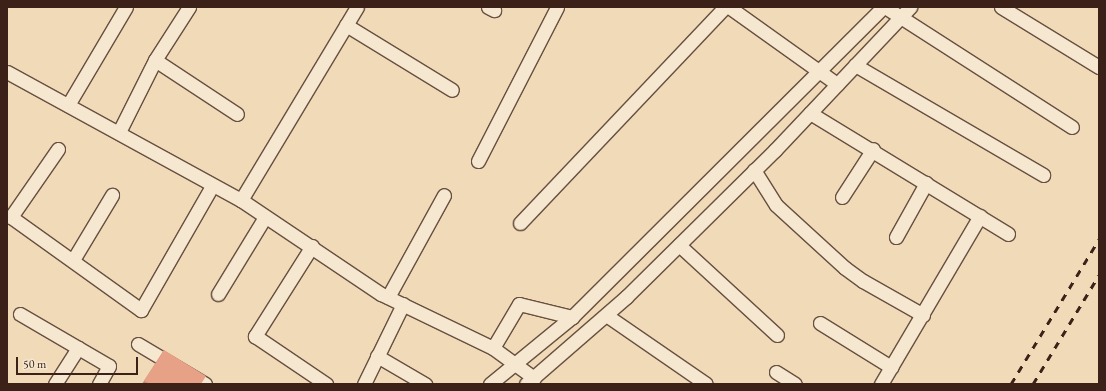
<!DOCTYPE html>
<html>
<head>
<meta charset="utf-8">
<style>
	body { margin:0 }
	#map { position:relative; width:1106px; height:391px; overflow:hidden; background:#f0dab7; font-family:"EB Garamond",serif }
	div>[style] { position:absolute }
	.roads { filter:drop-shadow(1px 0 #684f40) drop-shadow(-1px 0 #684f40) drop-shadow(0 1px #684f40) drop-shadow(0 -1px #684f40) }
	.minor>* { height:13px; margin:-6.5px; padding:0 6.5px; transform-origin:6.5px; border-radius:6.5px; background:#f5e7d0 }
	.rail>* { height:3px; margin-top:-1.5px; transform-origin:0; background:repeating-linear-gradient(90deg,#3b2118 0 7px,transparent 0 14px) }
	.wall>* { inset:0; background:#c68a74 }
	.building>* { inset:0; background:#e6a187 }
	span { translate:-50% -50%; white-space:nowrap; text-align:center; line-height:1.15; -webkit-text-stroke:3px #f5e7d0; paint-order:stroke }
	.frame { position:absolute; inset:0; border:8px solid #3b2118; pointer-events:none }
	.scale { position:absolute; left:16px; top:357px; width:122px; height:18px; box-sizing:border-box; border:2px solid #3b2118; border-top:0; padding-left:5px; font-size:12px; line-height:14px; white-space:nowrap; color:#3b2118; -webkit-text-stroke:3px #f5e7d0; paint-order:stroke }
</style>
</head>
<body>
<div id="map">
	<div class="roads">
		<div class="minor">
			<i style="left:488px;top:7px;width:7px;rotate:27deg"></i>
			<i style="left:729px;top:7px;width:133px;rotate:35.5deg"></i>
			<i style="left:885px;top:7px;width:222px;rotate:32.7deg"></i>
			<i style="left:1001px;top:7px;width:115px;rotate:31.5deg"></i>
			<i style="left:346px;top:25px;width:124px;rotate:31.5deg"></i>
			<i style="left:155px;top:60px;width:98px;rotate:33.4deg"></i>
			<i style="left:855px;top:65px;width:218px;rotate:30.3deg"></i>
			<i style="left:7px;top:72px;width:267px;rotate:28.7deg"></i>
			<i style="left:241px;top:200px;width:169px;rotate:33.9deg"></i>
			<i style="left:381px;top:294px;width:124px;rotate:25.7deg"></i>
			<i style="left:493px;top:348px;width:51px;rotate:-59.4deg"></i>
			<i style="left:519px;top:304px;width:55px;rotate:13.8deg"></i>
			<i style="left:68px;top:105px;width:114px;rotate:-59.4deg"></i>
			<i style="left:810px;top:113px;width:232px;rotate:31.4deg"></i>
			<i style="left:119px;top:132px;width:80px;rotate:-63.4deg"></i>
			<i style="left:155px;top:60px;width:63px;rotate:-57.3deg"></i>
			<i style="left:58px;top:149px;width:83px;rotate:124.7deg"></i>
			<i style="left:11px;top:217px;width:160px;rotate:35.6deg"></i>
			<i style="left:141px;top:310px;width:143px;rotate:-60.2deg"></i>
			<i style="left:478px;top:161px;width:173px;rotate:-62.8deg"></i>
			<i style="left:754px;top:170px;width:41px;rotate:57.8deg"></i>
			<i style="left:776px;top:205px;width:93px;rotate:42.4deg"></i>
			<i style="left:845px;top:268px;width:22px;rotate:36deg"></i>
			<i style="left:863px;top:281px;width:69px;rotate:29.5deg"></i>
			<i style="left:842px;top:197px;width:57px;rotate:-57.1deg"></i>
			<i style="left:241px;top:200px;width:225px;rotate:-59deg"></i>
			<i style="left:520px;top:223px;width:298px;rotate:-46.5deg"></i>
			<i style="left:896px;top:237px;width:62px;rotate:-60.9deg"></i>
			<i style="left:679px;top:245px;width:133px;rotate:42.6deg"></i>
			<i style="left:312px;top:246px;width:107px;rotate:122.3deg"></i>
			<i style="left:255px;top:336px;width:86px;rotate:34.1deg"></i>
			<i style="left:73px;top:260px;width:76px;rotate:-59deg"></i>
			<i style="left:218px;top:294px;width:90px;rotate:-58.6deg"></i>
			<i style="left:388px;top:297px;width:116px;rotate:-61.2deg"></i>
			<i style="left:20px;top:314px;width:103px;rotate:30.3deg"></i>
			<i style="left:109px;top:366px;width:21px;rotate:119deg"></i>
			<i style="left:606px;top:315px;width:121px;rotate:34.6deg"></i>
			<i style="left:820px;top:323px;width:84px;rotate:31.8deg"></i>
			<i style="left:138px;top:344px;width:78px;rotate:30.8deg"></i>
			<i style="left:493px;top:348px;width:51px;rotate:36.2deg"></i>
			<i style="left:377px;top:356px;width:56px;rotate:30.3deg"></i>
			<i style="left:776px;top:372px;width:22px;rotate:32deg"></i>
			<i style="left:55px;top:384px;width:43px;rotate:-57.4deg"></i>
			<i style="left:364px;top:384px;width:89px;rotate:-64deg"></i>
			<i style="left:490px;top:384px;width:106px;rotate:-39.3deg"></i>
			<i style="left:572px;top:317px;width:439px;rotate:-44.9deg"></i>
			<i style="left:526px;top:384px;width:133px;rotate:-41deg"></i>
			<i style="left:626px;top:297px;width:209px;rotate:-44.6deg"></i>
			<i style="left:775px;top:150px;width:197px;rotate:-46.6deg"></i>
			<i style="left:881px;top:384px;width:195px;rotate:-59.5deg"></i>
		</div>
	</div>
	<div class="rail">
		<i style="left:1011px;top:384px;width:170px;rotate:-58.7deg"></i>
		<i style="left:1033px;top:384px;width:127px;rotate:-58.8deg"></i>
	</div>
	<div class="wall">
		<i style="clip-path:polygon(164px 350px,201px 384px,142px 384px)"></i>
	</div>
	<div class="building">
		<i style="clip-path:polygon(164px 350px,206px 376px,201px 384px,150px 384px,144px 381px)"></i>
	</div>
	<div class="frame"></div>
	<div class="scale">50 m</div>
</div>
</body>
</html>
